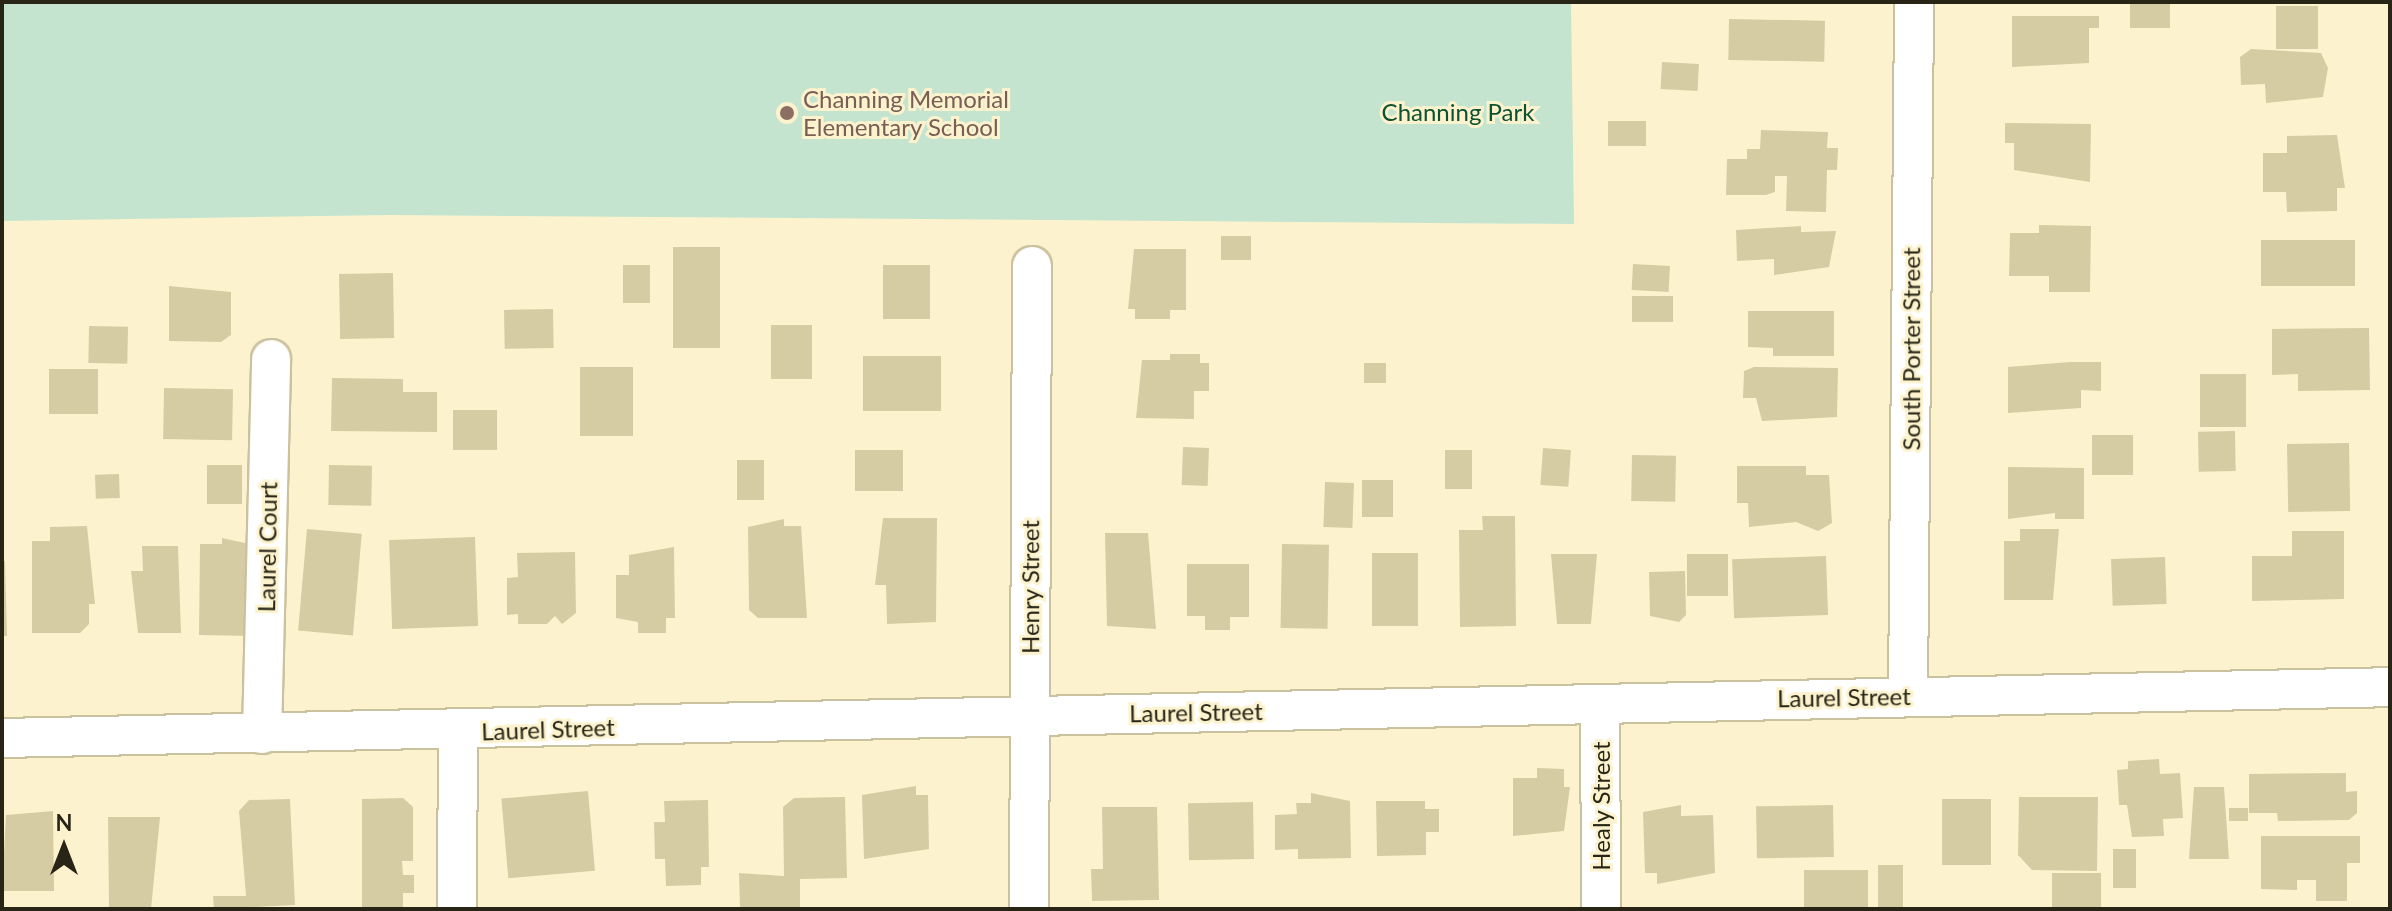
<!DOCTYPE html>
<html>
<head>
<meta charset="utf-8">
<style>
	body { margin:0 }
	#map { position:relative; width:2392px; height:911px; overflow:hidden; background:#fcf3ce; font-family:Lato,sans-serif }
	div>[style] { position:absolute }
	.green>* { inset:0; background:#c4e4cf }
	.building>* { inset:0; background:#d6cca3; transform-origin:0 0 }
	.roads { filter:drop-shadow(2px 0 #cac29e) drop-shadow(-2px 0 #cac29e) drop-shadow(0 2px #cac29e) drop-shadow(0 -2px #cac29e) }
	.street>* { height:38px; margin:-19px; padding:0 19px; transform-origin:19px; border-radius:19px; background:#fff }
	.dots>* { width:22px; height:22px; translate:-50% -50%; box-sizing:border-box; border:4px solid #fcf3ce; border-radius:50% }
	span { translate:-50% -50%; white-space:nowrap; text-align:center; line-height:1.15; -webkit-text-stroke:6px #fcf3ce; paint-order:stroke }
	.education-label { font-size:24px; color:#785e54 }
	.left { translate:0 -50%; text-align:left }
	.park-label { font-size:24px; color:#0d5231 }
	.street-label { font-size:24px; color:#282517 }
	.frame { position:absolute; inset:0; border:4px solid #282517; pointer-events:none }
	.north { position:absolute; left:24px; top:807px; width:80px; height:80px; -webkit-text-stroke:6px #fcf3ce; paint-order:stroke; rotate:0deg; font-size:22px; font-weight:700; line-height:32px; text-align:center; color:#282517 }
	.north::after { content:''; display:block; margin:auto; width:28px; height:36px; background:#282517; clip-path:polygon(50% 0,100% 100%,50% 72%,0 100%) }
</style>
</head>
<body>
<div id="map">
	<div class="green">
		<i style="clip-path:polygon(2px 2px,1571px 2px,1574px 224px,390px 215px,2px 221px)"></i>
	</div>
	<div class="building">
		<i style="left:2130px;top:2px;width:40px;height:26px"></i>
		<i style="left:2318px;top:6px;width:43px;height:42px;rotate:90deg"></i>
		<i style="clip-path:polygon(2012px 16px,2099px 16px,2099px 28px,2089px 28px,2089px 63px,2012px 67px)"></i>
		<i style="left:1729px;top:19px;width:96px;height:41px;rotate:1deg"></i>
		<i style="clip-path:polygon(2251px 49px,2321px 53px,2328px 68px,2323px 97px,2266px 103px,2265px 84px,2241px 85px,2240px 57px)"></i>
		<i style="left:1662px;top:62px;width:37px;height:27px;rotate:3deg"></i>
		<i style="left:1646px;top:121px;width:25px;height:38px;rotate:90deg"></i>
		<i style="clip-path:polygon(2005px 123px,2091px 124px,2090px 182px,2014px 170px,2014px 143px,2005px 143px)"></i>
		<i style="clip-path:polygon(1761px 130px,1828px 132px,1827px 148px,1838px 148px,1837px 170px,1827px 170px,1826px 212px,1786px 211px,1787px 176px,1775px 176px,1775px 192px,1766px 195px,1726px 195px,1727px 159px,1747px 159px,1747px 149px,1760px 149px)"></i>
		<i style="clip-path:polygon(2337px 135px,2345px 188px,2337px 188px,2337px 211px,2287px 212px,2286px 192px,2263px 192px,2263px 153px,2287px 153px,2287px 136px)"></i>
		<i style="clip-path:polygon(2039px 225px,2091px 226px,2090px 292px,2049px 292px,2049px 276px,2009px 276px,2010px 233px,2039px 233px)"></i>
		<i style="clip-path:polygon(1801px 226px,1801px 232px,1836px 231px,1829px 267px,1774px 275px,1774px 259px,1737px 261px,1736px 230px)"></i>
		<i style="left:1221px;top:236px;width:30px;height:24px"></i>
		<i style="left:2261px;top:240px;width:94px;height:46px"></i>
		<i style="left:673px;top:247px;width:47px;height:101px"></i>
		<i style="clip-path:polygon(1134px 249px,1186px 249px,1186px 310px,1170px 310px,1170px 319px,1135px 319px,1135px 309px,1128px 309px)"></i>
		<i style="left:1633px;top:264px;width:37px;height:26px;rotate:3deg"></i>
		<i style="left:623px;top:265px;width:27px;height:38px"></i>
		<i style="left:883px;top:265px;width:47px;height:54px"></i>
		<i style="left:393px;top:273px;width:65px;height:54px;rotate:89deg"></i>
		<i style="clip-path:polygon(169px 286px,231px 292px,231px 335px,221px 342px,169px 341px)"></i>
		<i style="left:1632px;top:296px;width:41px;height:26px"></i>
		<i style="left:553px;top:309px;width:39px;height:49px;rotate:89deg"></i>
		<i style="clip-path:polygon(1748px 311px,1834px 311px,1834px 356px,1773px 356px,1773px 348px,1748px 347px)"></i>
		<i style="left:771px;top:325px;width:41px;height:54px"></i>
		<i style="left:89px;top:326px;width:39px;height:37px;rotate:1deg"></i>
		<i style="clip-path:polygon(2369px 328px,2370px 390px,2298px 391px,2298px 374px,2272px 375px,2272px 329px)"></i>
		<i style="clip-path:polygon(1170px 354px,1200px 354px,1200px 363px,1209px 363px,1209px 391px,1194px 391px,1194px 419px,1136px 418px,1142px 360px,1170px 360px)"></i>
		<i style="left:863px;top:356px;width:78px;height:55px"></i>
		<i style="clip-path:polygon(2070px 362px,2101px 362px,2101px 391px,2081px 390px,2081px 408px,2008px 413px,2008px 367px)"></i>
		<i style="left:1364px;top:363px;width:22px;height:20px"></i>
		<i style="left:580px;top:367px;width:53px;height:69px"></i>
		<i style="clip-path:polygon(1754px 367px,1838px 368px,1837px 417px,1762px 421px,1756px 398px,1743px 398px,1744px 371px)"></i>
		<i style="left:49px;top:369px;width:49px;height:45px"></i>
		<i style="left:2246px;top:374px;width:53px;height:46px;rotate:90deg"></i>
		<i style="clip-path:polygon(332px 378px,403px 379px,403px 392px,437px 392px,437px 432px,331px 431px)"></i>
		<i style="left:164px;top:388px;width:69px;height:51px;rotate:1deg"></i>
		<i style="left:453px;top:410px;width:44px;height:40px"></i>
		<i style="left:2235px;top:431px;width:40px;height:37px;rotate:89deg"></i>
		<i style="left:2092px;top:435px;width:41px;height:40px"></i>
		<i style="left:2349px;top:443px;width:68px;height:62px;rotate:89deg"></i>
		<i style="left:1183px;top:447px;width:26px;height:38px;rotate:2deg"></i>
		<i style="left:1543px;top:448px;width:28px;height:37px;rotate:4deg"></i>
		<i style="left:903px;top:450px;width:41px;height:48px;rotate:90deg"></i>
		<i style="left:1445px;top:450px;width:27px;height:39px"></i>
		<i style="left:1632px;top:455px;width:44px;height:46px;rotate:1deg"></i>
		<i style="left:737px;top:460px;width:27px;height:40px"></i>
		<i style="left:207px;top:465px;width:35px;height:39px"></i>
		<i style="left:329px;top:465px;width:43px;height:40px;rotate:1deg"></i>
		<i style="clip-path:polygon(1737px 466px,1806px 466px,1806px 475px,1829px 475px,1832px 523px,1818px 531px,1796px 522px,1749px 527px,1748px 503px,1737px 503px)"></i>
		<i style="clip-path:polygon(2008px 467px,2084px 468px,2084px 519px,2055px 519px,2055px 513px,2008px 519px)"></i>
		<i style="left:119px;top:474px;width:24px;height:24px;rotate:88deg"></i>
		<i style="left:1393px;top:480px;width:37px;height:31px;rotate:90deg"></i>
		<i style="left:1325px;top:482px;width:29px;height:45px;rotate:2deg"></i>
		<i style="clip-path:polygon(1482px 516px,1515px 516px,1516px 626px,1460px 627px,1459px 530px,1483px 530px)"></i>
		<i style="clip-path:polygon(883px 518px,937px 518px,936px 622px,887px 624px,886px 585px,875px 585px)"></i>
		<i style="clip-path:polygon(784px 519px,784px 526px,801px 526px,807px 618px,758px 618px,749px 610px,748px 527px)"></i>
		<i style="clip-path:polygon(87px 526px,95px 604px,89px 604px,89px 624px,80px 633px,32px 633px,32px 541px,50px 541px,50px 527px)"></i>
		<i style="left:307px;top:529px;width:55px;height:102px;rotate:5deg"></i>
		<i style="clip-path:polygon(2020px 529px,2059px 529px,2053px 600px,2004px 600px,2004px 541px,2020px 541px)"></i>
		<i style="clip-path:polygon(2292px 531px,2344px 531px,2344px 599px,2252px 601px,2252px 556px,2292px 556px)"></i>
		<i style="clip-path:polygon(1105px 533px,1148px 533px,1156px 629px,1107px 626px)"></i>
		<i style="left:475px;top:537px;width:89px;height:86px;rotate:88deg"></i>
		<i style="clip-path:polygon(222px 538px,254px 545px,253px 636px,199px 635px,200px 544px,222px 544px)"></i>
		<i style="left:1282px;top:544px;width:47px;height:84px;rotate:1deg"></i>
		<i style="clip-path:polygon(142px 546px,178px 546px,181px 633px,138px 633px,131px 571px,143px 571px)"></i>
		<i style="clip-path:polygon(674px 547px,675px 618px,666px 618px,666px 633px,638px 633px,638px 622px,616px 618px,616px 575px,629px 575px,629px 555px)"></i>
		<i style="clip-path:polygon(575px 552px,576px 613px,562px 624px,555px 616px,547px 624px,518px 624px,518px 614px,507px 615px,507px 578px,518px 577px,517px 553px)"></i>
		<i style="left:1372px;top:553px;width:46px;height:73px"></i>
		<i style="clip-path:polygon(1551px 554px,1597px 554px,1591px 624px,1557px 624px)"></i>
		<i style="left:1687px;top:554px;width:41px;height:42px"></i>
		<i style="left:1826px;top:556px;width:59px;height:94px;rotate:88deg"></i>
		<i style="left:2165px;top:557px;width:47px;height:54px;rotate:88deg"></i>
		<i style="clip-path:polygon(2px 561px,5px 561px,7px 636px,2px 636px)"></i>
		<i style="clip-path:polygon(1187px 564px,1249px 564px,1249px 617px,1230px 617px,1230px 630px,1205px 630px,1205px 616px,1187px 616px)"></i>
		<i style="clip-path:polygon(1685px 571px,1686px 615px,1679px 622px,1650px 616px,1649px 572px)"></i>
		<i style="clip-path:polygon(2159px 759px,2160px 774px,2180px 773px,2183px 818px,2163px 819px,2164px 836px,2132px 837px,2127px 805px,2119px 805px,2117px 770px,2128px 769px,2128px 761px)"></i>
		<i style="clip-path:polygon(1537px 768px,1564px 769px,1564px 787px,1570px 787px,1564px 831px,1513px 836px,1513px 778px,1537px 778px)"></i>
		<i style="clip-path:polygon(2346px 773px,2346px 792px,2357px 791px,2357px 813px,2349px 820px,2278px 821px,2277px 813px,2249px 813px,2249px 774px)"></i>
		<i style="clip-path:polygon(916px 786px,916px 795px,928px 795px,929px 849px,864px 859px,862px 795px)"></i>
		<i style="clip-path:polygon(2194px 787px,2224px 787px,2229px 859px,2189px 859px)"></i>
		<i style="left:588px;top:791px;width:80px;height:87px;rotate:85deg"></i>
		<i style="clip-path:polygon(1311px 793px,1350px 801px,1351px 858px,1298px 859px,1298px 849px,1275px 850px,1275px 815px,1297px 814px,1296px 803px,1311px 803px)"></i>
		<i style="clip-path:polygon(845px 797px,847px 878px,800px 879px,800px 909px,740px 909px,739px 873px,784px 876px,783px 807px,794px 798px)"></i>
		<i style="clip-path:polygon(2019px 797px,2098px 797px,2097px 871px,2032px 870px,2018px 855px)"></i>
		<i style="clip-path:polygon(403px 798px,413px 807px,413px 861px,402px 861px,403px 875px,414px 875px,414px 893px,403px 893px,403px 909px,362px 909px,362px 799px)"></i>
		<i style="clip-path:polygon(290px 799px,295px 905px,214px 909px,213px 896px,246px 896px,239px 811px,249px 800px)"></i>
		<i style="left:1942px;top:799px;width:49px;height:66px"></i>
		<i style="clip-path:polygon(708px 800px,709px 867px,701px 867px,701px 885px,666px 886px,665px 859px,655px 859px,654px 822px,665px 822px,664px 801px)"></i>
		<i style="clip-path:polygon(1376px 801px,1425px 801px,1425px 809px,1439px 809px,1439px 832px,1426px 832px,1426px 855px,1377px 856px)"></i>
		<i style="left:1253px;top:802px;width:57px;height:65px;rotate:89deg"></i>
		<i style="clip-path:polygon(1681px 805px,1681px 816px,1713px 815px,1715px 873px,1657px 884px,1657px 873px,1645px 873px,1643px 812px)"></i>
		<i style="left:1833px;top:805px;width:52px;height:77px;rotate:89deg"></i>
		<i style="clip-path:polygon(1102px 807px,1157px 807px,1159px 900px,1092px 901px,1091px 869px,1103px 869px)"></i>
		<i style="left:2229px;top:808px;width:19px;height:13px"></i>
		<i style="clip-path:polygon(53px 811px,54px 891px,2px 891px,6px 815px)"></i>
		<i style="clip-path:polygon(108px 817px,160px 817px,151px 909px,109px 908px)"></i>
		<i style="clip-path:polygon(2261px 836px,2360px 836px,2360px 863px,2347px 863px,2347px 901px,2316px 901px,2316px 880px,2297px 880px,2297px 890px,2261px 889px)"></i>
		<i style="left:2136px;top:849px;width:39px;height:23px;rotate:90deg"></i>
		<i style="left:1878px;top:865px;width:25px;height:43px"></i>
		<i style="left:1868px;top:870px;width:39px;height:64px;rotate:90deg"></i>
		<i style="left:2052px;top:873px;width:49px;height:36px"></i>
	</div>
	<div class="roads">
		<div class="street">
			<i style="left:1908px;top:695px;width:693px;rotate:-89.5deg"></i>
			<i style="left:1600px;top:704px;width:205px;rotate:89.7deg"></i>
			<i style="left:262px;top:734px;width:375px;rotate:-88.6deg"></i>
			<i style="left:2px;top:738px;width:2389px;rotate:-1.22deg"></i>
			<i style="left:457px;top:909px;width:178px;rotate:-89.7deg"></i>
			<i style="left:1029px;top:909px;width:643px;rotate:-89.73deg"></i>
		</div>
	</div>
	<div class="dots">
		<i style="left:787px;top:113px;background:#8d6e63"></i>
	</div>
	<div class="education-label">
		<span class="left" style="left:803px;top:113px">Channing Memorial<br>Elementary School</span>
	</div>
	<div class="park-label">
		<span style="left:1458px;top:112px">Channing Park</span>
	</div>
	<div class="street-label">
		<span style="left:1911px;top:349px;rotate:-90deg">South Porter Street</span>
		<span style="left:267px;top:547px;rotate:-89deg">Laurel Court</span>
		<span style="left:1030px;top:587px;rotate:-90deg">Henry Street</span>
		<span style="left:1844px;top:697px;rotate:-1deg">Laurel Street</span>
		<span style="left:1196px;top:712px;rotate:-1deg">Laurel Street</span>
		<span style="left:548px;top:729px;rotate:-2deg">Laurel Street</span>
		<span style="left:1601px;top:806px;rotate:-90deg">Healy Street</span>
	</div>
	<div class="frame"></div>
	<div class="north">N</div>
</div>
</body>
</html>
